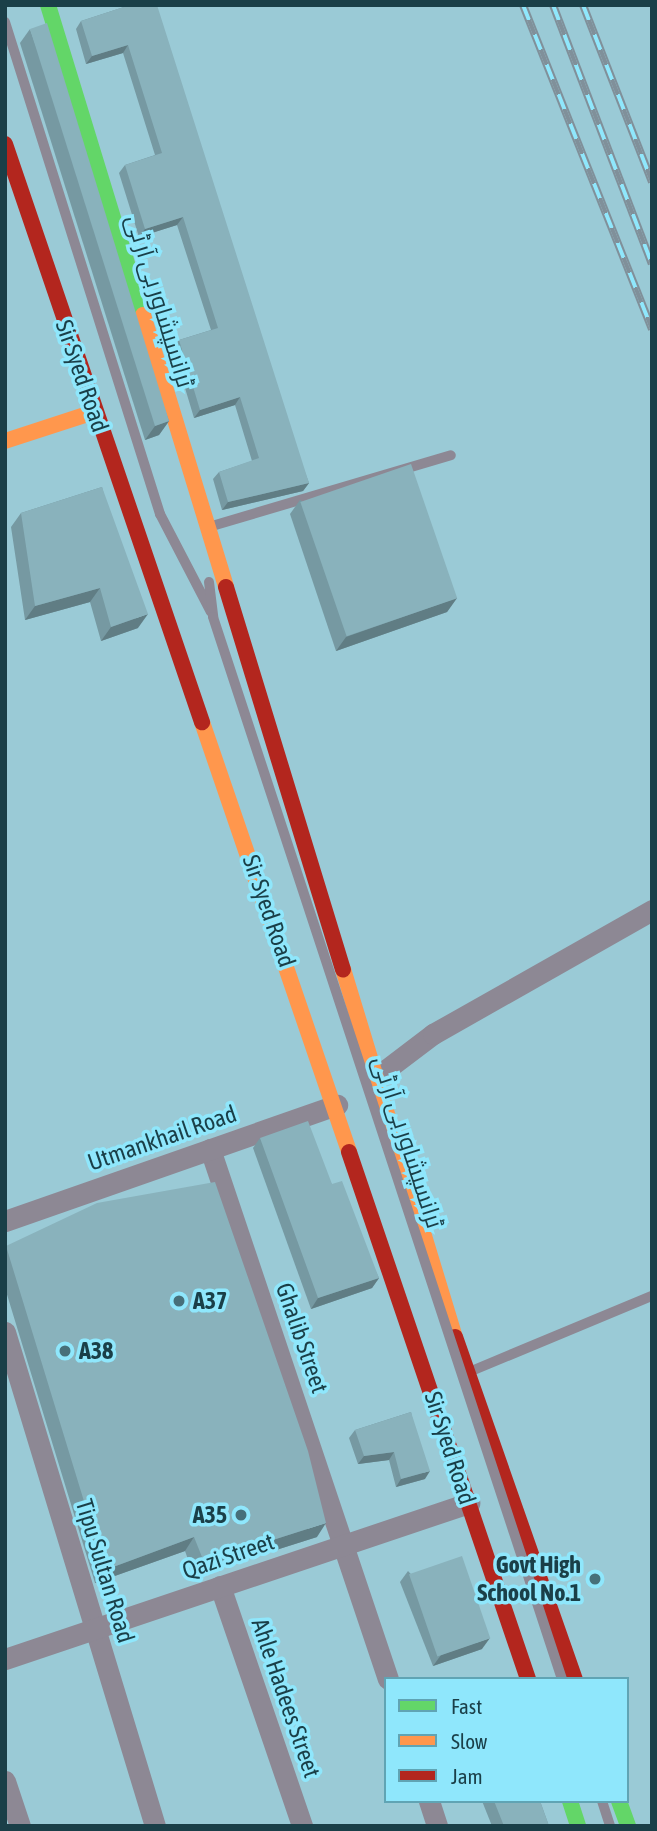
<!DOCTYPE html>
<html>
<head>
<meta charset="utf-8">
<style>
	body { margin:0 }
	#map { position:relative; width:657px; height:1831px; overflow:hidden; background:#9acad6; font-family:"Asap Condensed",Cairo,sans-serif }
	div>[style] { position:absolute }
	.lane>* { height:10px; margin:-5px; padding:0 5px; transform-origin:5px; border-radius:5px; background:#8d8894 }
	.street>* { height:21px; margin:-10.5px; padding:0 10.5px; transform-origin:10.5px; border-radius:10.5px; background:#8d8894 }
	.fast>* { height:16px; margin:-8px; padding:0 8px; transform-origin:8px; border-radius:8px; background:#63d668 }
	.slow>* { height:16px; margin:-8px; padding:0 8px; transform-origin:8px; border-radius:8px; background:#ff974d }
	.jam>* { height:16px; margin:-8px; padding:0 8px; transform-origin:8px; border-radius:8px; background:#b3261e }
	.rail>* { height:8px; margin-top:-4px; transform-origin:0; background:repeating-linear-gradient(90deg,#8fe7fc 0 16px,#80909a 0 32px); box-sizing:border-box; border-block:2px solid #80909a }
	.lane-bridge>* { height:10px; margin:-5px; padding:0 5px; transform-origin:5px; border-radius:5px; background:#8d8894 }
	.wall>* { inset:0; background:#7699a2 }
	.shaded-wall>* { inset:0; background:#607d84 }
	.building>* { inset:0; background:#89b2bc; transform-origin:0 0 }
	.dots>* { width:19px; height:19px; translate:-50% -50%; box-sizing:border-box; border:4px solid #8fe7fc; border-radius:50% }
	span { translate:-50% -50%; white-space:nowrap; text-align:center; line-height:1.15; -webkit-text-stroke:7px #8fe7fc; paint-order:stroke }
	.street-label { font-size:24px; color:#1a3f48 }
	.poi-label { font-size:24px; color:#1a3f48; font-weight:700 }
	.left { translate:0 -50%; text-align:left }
	.right { translate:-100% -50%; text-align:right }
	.frame { position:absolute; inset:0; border:7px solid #1a3f48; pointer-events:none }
	.legend { position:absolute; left:384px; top:1677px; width:245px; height:126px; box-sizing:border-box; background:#8fe7fc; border:2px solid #60a4b4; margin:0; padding:9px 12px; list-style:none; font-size:21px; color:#1a3f48 }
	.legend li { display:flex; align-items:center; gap:14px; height:35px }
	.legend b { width:35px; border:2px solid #60a4b4 }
</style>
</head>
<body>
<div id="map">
	<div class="lane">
		<i style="left:5px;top:22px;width:516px;rotate:72.51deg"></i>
		<i style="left:160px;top:514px;width:110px;rotate:62.5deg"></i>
		<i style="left:212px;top:526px;width:249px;rotate:-16.5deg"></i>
		<i style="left:209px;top:582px;width:35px;rotate:83deg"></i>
		<i style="left:469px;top:1372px;width:198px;rotate:-22.6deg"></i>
		<i style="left:602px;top:1801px;width:26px;rotate:72deg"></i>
	</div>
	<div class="street">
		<i style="left:375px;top:1078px;width:73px;rotate:-37.2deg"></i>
		<i style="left:433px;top:1034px;width:252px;rotate:-29.5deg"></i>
		<i style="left:210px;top:1149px;width:559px;rotate:71.44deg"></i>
		<i style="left:5px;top:1221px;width:352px;rotate:-19.3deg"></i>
		<i style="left:5px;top:1332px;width:516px;rotate:73.11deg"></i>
		<i style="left:220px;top:1586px;width:254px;rotate:71.1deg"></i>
		<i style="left:5px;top:1659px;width:490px;rotate:-18.6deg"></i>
		<i style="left:5px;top:1781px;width:47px;rotate:71.6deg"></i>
		<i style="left:429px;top:1801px;width:26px;rotate:72deg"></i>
	</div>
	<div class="fast">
		<i style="left:48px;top:5px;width:324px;rotate:73deg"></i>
		<i style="left:570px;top:1801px;width:26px;rotate:72deg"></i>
		<i style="left:619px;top:1801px;width:27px;rotate:70deg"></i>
	</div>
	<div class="slow">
		<i style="left:143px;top:315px;width:284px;rotate:73deg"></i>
		<i style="left:5px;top:441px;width:94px;rotate:-18deg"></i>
		<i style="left:202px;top:722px;width:454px;rotate:71.1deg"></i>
		<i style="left:343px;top:969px;width:385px;rotate:73.1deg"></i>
	</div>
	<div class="jam">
		<i style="left:5px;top:144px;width:611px;rotate:71.18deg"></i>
		<i style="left:226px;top:587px;width:400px;rotate:73deg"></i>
		<i style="left:349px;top:1152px;width:557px;rotate:71.24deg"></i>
		<i style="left:455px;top:1337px;width:362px;rotate:70.7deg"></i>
	</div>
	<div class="rail">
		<i style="left:523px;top:5px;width:349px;rotate:68.3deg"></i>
		<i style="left:553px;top:5px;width:277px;rotate:69.1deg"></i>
		<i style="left:583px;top:5px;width:190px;rotate:68.7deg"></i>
	</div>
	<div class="lane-bridge">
		<i style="left:213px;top:617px;width:1118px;rotate:71.81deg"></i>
	</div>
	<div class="wall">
		<i style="clip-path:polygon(130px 5px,309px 483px,303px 491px,222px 510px,213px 479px,219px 472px,252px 461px,235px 405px,194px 418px,173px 348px,179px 340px,211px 330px,177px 225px,139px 237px,119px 173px,125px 165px,155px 155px,123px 53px,86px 64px,76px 29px,81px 21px)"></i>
		<i style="clip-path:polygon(30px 29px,169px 421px,159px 435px,145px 440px,20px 43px)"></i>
		<i style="clip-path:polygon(102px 487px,138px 628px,101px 641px,90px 602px,25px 620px,11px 527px,21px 513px)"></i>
		<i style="clip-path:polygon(300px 500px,457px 598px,447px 612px,336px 651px,290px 514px)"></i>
		<i style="clip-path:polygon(260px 1138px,332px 1184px,379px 1278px,372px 1288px,311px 1309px,253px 1148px)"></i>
		<i style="clip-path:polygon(6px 1246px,317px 1537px,194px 1576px,185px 1551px,95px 1583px,5px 1288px,5px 1247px)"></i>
		<i style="clip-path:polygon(411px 1412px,425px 1479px,396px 1487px,389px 1460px,358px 1464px,349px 1438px,355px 1430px)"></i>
		<i style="clip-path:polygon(408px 1571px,482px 1649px,433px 1666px,400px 1582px)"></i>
		<i style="clip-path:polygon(482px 1801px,540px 1801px,549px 1826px,492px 1826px)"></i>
	</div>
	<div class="shaded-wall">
		<i style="clip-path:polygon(128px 45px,123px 53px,86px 64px,92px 56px)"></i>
		<i style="clip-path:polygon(183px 217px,177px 225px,139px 237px,145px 229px)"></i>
		<i style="clip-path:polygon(240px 397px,235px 405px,194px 418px,200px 410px)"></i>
		<i style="clip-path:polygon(169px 421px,159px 435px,145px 440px,155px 426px)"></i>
		<i style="clip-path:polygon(309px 483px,303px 491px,222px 510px,228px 502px)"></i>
		<i style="clip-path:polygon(100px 588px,90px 602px,25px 620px,35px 606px)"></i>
		<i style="clip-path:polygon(457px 598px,447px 612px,336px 651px,346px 637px)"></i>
		<i style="clip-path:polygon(148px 614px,138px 628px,101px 641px,111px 627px)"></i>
		<i style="clip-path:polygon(379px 1278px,372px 1288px,311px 1309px,318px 1298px)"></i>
		<i style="clip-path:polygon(394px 1452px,389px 1460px,358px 1464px,364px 1456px)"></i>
		<i style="clip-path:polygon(430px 1471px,425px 1479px,396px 1487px,401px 1479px)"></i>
		<i style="clip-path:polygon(326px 1523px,317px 1537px,194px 1576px,204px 1562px)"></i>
		<i style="clip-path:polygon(194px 1537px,185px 1551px,95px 1583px,105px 1570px)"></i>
		<i style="clip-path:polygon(490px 1638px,482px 1649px,433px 1666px,441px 1655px)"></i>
	</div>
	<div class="building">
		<i style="clip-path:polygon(130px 5px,157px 5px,309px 483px,228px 502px,219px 472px,259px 458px,240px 397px,200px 410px,179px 340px,218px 328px,183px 217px,145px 229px,125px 165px,162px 153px,128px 45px,92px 56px,81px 21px)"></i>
		<i style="clip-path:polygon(47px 23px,169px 421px,155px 426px,30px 29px)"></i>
		<i style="left:411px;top:464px;width:142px;height:117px;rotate:71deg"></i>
		<i style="clip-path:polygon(102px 487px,148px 614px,111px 627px,100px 588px,35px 606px,21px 513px)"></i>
		<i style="clip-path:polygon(308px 1121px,332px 1184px,342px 1181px,379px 1278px,318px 1298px,260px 1138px)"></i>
		<i style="clip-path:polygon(215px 1182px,308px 1451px,326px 1523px,204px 1562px,194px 1537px,105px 1570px,6px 1246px,97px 1203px)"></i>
		<i style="clip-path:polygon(411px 1412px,430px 1471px,401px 1479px,394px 1452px,364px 1456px,355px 1430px)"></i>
		<i style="left:462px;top:1556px;width:87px;height:56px;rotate:71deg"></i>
		<i style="clip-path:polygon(494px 1801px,540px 1801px,549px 1826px,504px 1826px)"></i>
	</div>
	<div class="dots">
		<i style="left:179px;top:1301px;background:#47707a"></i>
		<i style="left:65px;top:1351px;background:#47707a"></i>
		<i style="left:241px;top:1515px;background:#47707a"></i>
		<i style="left:595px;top:1579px;background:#47707a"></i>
	</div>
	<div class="street-label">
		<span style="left:160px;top:301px;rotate:73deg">ٹرانسپشاور بی آر ٹی</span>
		<span style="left:82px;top:376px;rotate:71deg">Sir Syed Road</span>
		<span style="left:269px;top:911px;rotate:71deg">Sir Syed Road</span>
		<span style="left:162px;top:1138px;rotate:-19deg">Utmankhail Road</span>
		<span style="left:408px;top:1142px;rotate:72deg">ٹرانسپشاور بی آر ٹی</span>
		<span style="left:302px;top:1338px;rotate:71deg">Ghalib Street</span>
		<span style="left:450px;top:1448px;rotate:72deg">Sir Syed Road</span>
		<span style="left:228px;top:1556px;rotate:-19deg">Qazi Street</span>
		<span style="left:105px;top:1571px;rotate:73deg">Tipu Sultan Road</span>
		<span style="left:286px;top:1698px;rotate:71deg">Ahle Hadees Street</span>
	</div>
	<div class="poi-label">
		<span class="left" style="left:193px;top:1301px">A37</span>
		<span class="left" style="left:79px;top:1351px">A38</span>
		<span class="right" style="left:227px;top:1515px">A35</span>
		<span class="right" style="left:581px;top:1579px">Govt High<br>School No.1</span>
	</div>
	<div class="frame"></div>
	<ul class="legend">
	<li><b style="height:9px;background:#63d668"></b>Fast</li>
	<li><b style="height:9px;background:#ff974d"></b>Slow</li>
	<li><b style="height:9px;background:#b3261e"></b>Jam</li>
	</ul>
</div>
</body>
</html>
